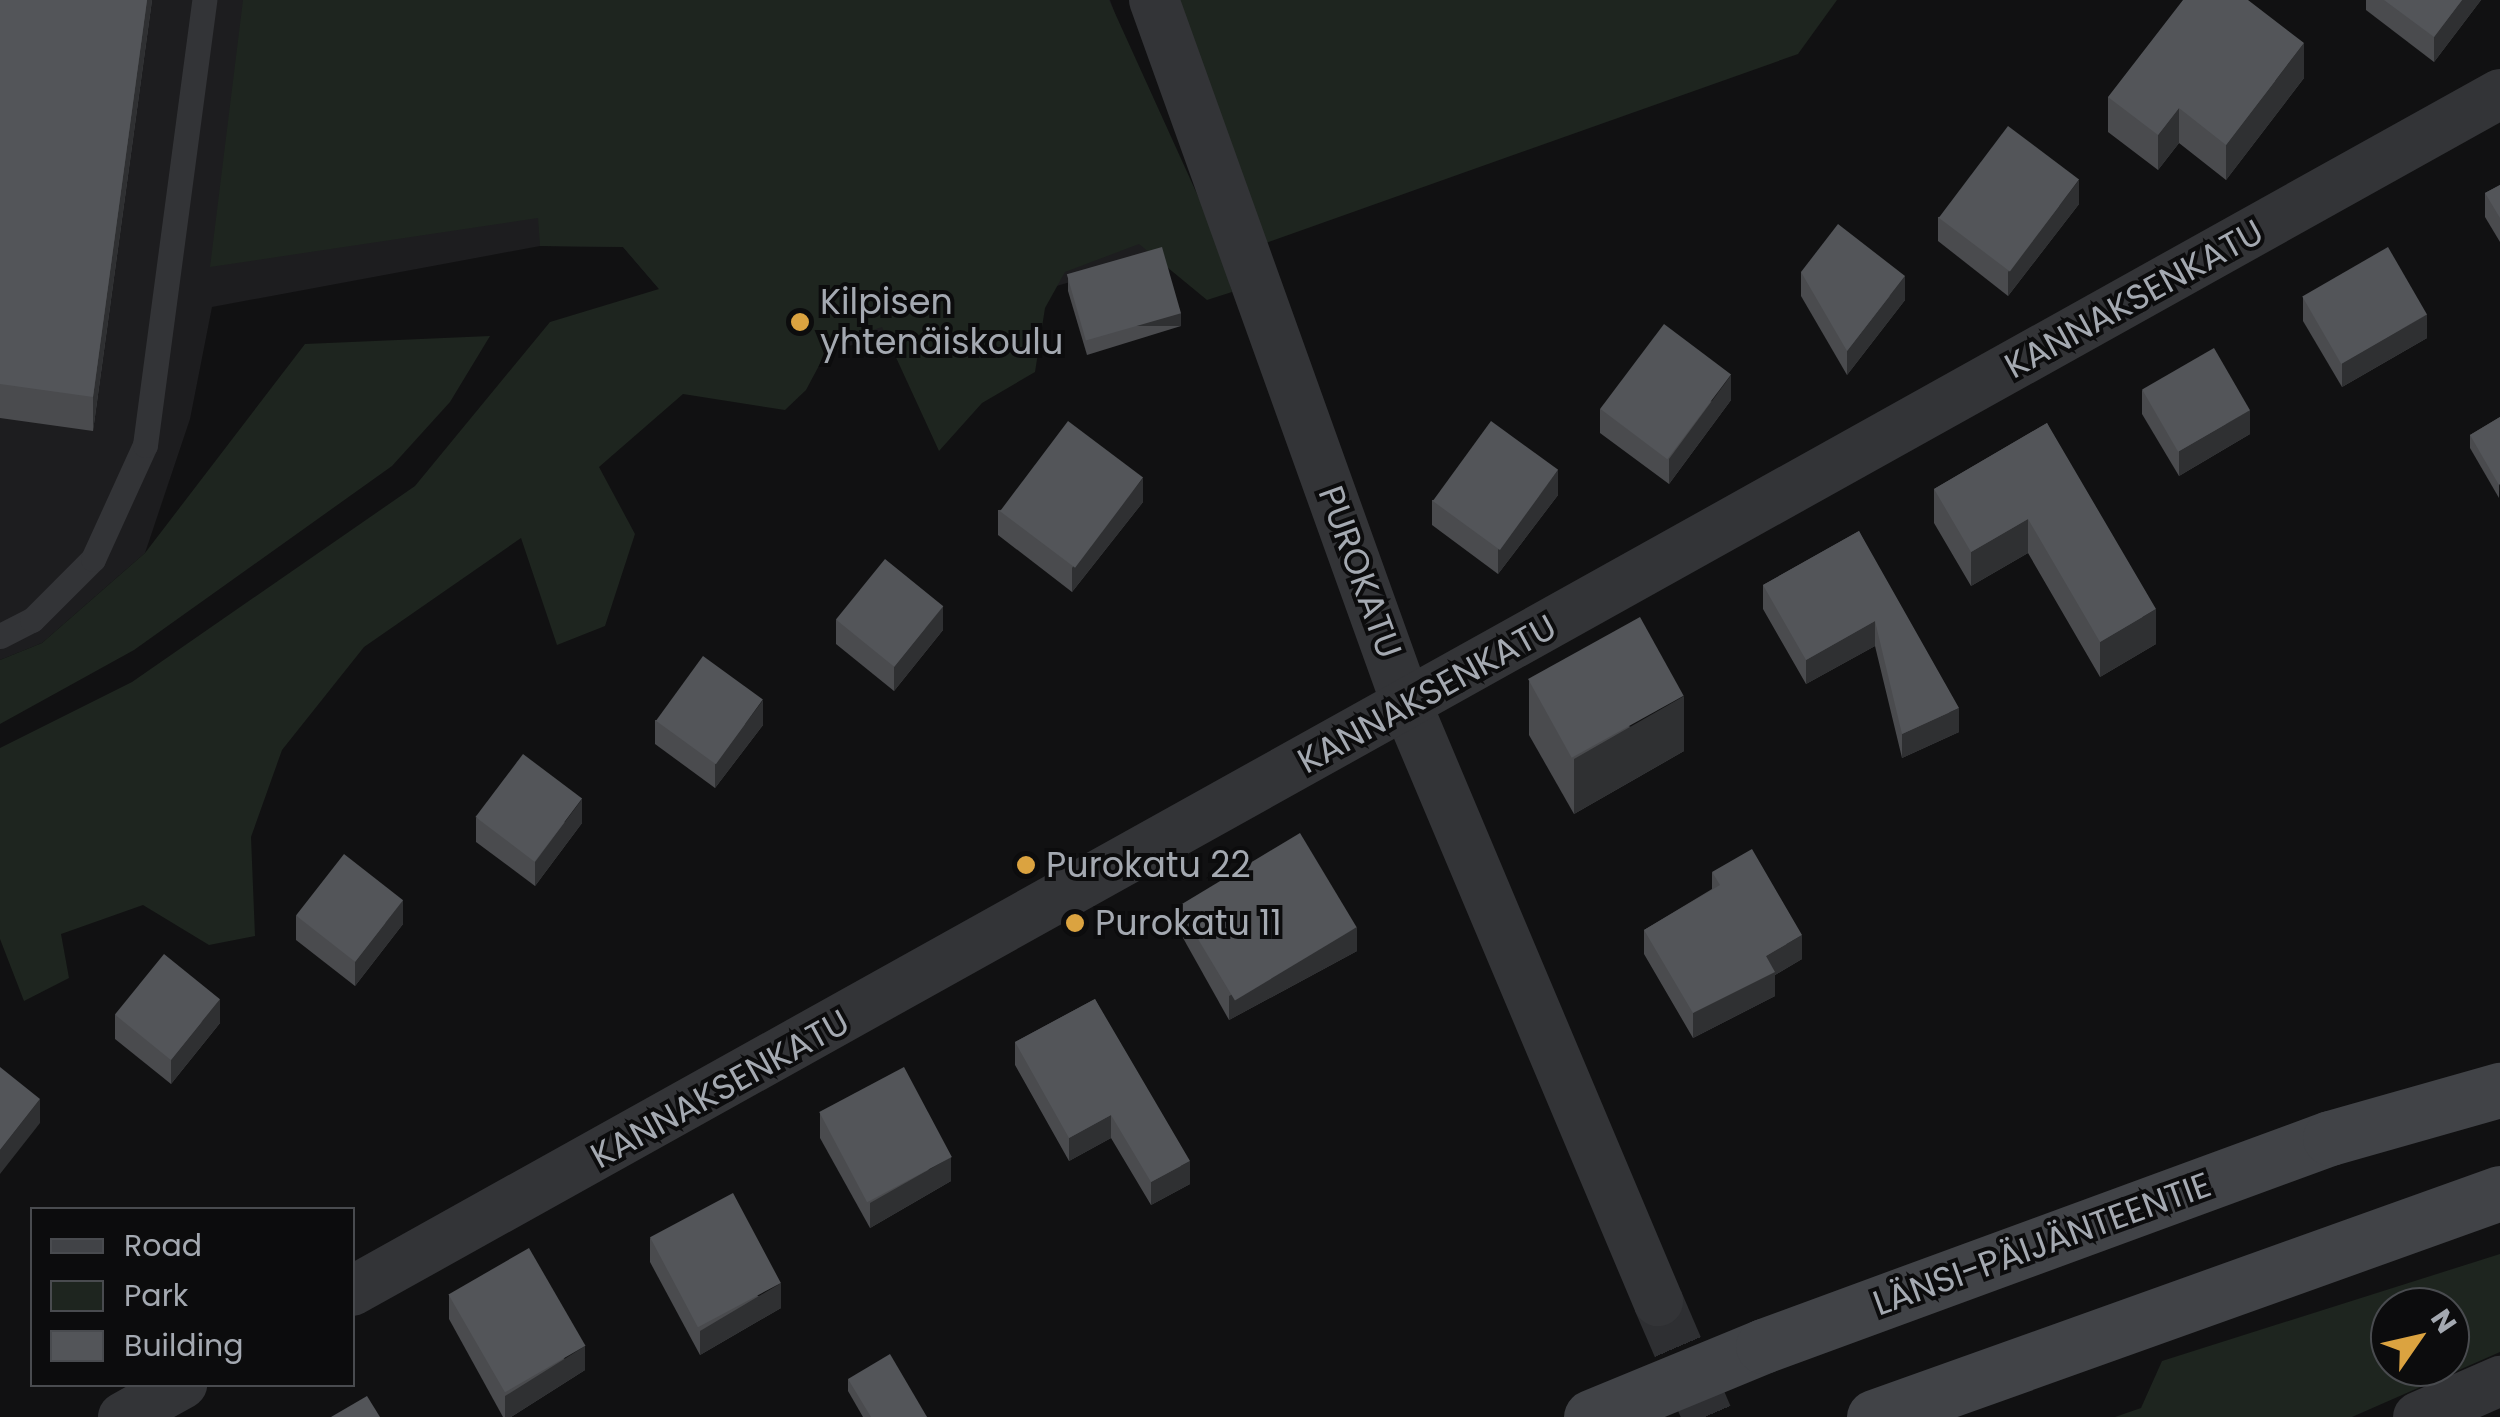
<!DOCTYPE html>
<html>
<head>
<meta charset="utf-8">
<style>
	body { margin:0 }
	#map { position:relative; width:2500px; height:1417px; overflow:hidden; background:#111112; font-family:Poppins,sans-serif }
	div>[style] { position:absolute }
	.built>* { inset:0; background:#1d1d1f }
	.green>* { inset:0; background:#1e251f }
	.minor-tunnel>* { height:50px; margin-top:-25px; transform-origin:0; background:repeating-linear-gradient(90deg,#2e2f32 0 50px,transparent 0 75px) }
	.service>* { height:25px; margin:-12.5px; padding:0 12.5px; transform-origin:12.5px; border-radius:12.5px; background:#333437 }
	.minor>* { height:50px; margin:-25px; padding:0 25px; transform-origin:25px; border-radius:25px; background:#333437 }
	.secondary>* { height:55px; margin:-27.5px; padding:0 27.5px; transform-origin:27.5px; border-radius:27.5px; background:#414347 }
	.wall>* { inset:0; background:#4a4b4e }
	.shaded-wall>* { inset:0; background:#2f3032; transform-origin:0 0 }
	.building>* { inset:0; background:#535559; transform-origin:0 0 }
	.dots>* { width:28px; height:28px; translate:-50% -50%; box-sizing:border-box; border:5px solid #0c0c0d; border-radius:50% }
	span { translate:-50% -50%; white-space:nowrap; text-align:center; line-height:1.15; -webkit-text-stroke:8px #0c0c0d; paint-order:stroke }
	.street-label { font-size:35px; color:#a4a9b1 }
	.poi-label { font-size:35px; color:#a4a9b1 }
	.left { translate:0 -50%; text-align:left }
	.legend { position:absolute; left:30px; top:1207px; width:325px; height:180px; box-sizing:border-box; background:#0c0c0d; border:2px solid #494b4f; margin:0; padding:12px 18px; list-style:none; font-size:30px; color:#a4a9b1 }
	.legend li { display:flex; align-items:center; gap:20px; height:50px }
	.legend b { width:50px; border:2px solid #494b4f }
	.north { position:absolute; left:2370px; top:1287px; width:100px; height:100px; box-sizing:border-box; background:#0c0c0d; border:2px solid #494b4f; border-radius:50%; rotate:56deg; font-size:28px; font-weight:700; line-height:40px; text-align:center; color:#a4a9b1 }
	.north::after { content:''; display:block; margin:auto; width:35px; height:45px; background:#dba340; clip-path:polygon(50% 0,100% 100%,50% 72%,0 100%) }
</style>
</head>
<body>
<div id="map">
	<div class="built">
		<i style="clip-path:polygon(0 0,1110px 0,1198px 245px,683px 394px,659px 289px,623px 247px,540px 246px,212px 307px,190px 419px,145px 553px,42px 643px,0 660px)"></i>
	</div>
	<div class="green">
		<i style="clip-path:polygon(243px 0,1109px 0,1217px 238px,1232px 292px,1207px 300px,1139px 244px,1065px 272px,1045px 308px,1035px 372px,982px 403px,939px 451px,882px 327px,830px 345px,806px 390px,785px 410px,683px 394px,599px 467px,635px 534px,605px 626px,557px 645px,521px 538px,364px 647px,282px 750px,251px 837px,255px 936px,209px 945px,143px 905px,61px 934px,69px 978px,24px 1001px,0 939px,0 748px,132px 682px,415px 486px,550px 322px,659px 289px,623px 247px,540px 246px,538px 218px,210px 267px)"></i>
		<i style="clip-path:polygon(1177px 0,1837px 0,1798px 54px,1263px 244px)"></i>
		<i style="clip-path:polygon(490px 336px,450px 402px,392px 466px,134px 650px,0 724px,0 660px,42px 643px,145px 553px,305px 344px)"></i>
		<i style="clip-path:polygon(evenodd,2500px 1254px,2500px 1352px,2352px 1417px,2115px 1417px,2141px 1408px,2162px 1361px,2500px 1254px,2390px 1307px,2450px 1307px,2450px 1367px,2390px 1367px,2390px 1307px)"></i>
	</div>
	<div class="minor-tunnel">
		<i style="left:1658px;top:1301px;width:126px;rotate:66.7deg"></i>
	</div>
	<div class="service">
		<i style="left:0;top:636px;width:36px;rotate:-27deg"></i>
		<i style="left:32px;top:620px;width:86px;rotate:-45deg"></i>
		<i style="left:93px;top:559px;width:125px;rotate:-65.5deg"></i>
		<i style="left:145px;top:445px;width:449px;rotate:-82.4deg"></i>
	</div>
	<div class="minor">
		<i style="left:1154px;top:0;width:749px;rotate:70.26deg"></i>
		<i style="left:1407px;top:705px;width:647px;rotate:67.16deg"></i>
		<i style="left:352px;top:1291px;width:2459px;rotate:-29.13deg"></i>
		<i style="left:123px;top:1417px;width:68px;rotate:-29.2deg"></i>
		<i style="left:2418px;top:1417px;width:90px;rotate:-23.7deg"></i>
	</div>
	<div class="secondary">
		<i style="left:1591px;top:1417px;width:186px;rotate:-22.4deg"></i>
		<i style="left:1763px;top:1346px;width:604px;rotate:-20.15deg"></i>
		<i style="left:2330px;top:1138px;width:177px;rotate:-15.8deg"></i>
		<i style="left:1874px;top:1417px;width:665px;rotate:-19.69deg"></i>
	</div>
	<div class="wall">
		<i style="clip-path:polygon(0 0,152px 0,93px 431px,0 418px)"></i>
		<i style="clip-path:polygon(2366px 0,2481px 0,2434px 62px,2366px 10px)"></i>
		<i style="clip-path:polygon(2304px 78px,2226px 180px,2179px 143px,2158px 170px,2108px 132px,2108px 97px)"></i>
		<i style="clip-path:polygon(2500px 185px,2500px 242px,2485px 217px,2485px 193px)"></i>
		<i style="clip-path:polygon(2079px 204px,2008px 296px,1938px 241px,1938px 217px)"></i>
		<i style="clip-path:polygon(1801px 272px,1905px 300px,1847px 375px,1801px 296px)"></i>
		<i style="clip-path:polygon(1068px 278px,1181px 326px,1087px 355px,1068px 291px)"></i>
		<i style="clip-path:polygon(2303px 297px,2427px 338px,2342px 387px,2303px 321px)"></i>
		<i style="clip-path:polygon(2142px 390px,2250px 434px,2179px 476px,2142px 414px)"></i>
		<i style="clip-path:polygon(1731px 400px,1669px 484px,1600px 433px,1600px 409px)"></i>
		<i style="clip-path:polygon(2500px 417px,2499px 498px,2470px 448px,2470px 435px)"></i>
		<i style="clip-path:polygon(2047px 423px,2156px 644px,2100px 677px,2028px 553px,1971px 586px,1934px 523px,1934px 489px)"></i>
		<i style="clip-path:polygon(1558px 495px,1498px 574px,1432px 525px,1432px 500px)"></i>
		<i style="clip-path:polygon(1143px 502px,1072px 592px,998px 535px,998px 510px)"></i>
		<i style="clip-path:polygon(1859px 531px,1959px 732px,1902px 758px,1875px 646px,1806px 684px,1763px 609px,1763px 585px)"></i>
		<i style="clip-path:polygon(836px 620px,943px 630px,894px 691px,836px 644px)"></i>
		<i style="clip-path:polygon(1529px 681px,1684px 751px,1574px 814px,1529px 735px)"></i>
		<i style="clip-path:polygon(655px 720px,763px 725px,715px 788px,655px 744px)"></i>
		<i style="clip-path:polygon(476px 818px,582px 823px,535px 886px,476px 842px)"></i>
		<i style="clip-path:polygon(1712px 872px,1802px 959px,1775px 975px,1775px 996px,1693px 1038px,1644px 954px,1644px 930px,1712px 889px)"></i>
		<i style="clip-path:polygon(1178px 905px,1357px 951px,1229px 1020px,1178px 929px)"></i>
		<i style="clip-path:polygon(296px 916px,403px 924px,355px 986px,296px 940px)"></i>
		<i style="clip-path:polygon(1095px 999px,1190px 1184px,1151px 1205px,1111px 1138px,1069px 1161px,1015px 1065px,1015px 1042px)"></i>
		<i style="clip-path:polygon(115px 1015px,220px 1023px,171px 1084px,115px 1039px)"></i>
		<i style="clip-path:polygon(820px 1113px,951px 1181px,870px 1228px,820px 1138px)"></i>
		<i style="clip-path:polygon(650px 1238px,781px 1308px,700px 1355px,650px 1262px)"></i>
		<i style="clip-path:polygon(449px 1295px,585px 1370px,511px 1417px,503px 1417px,449px 1319px)"></i>
		<i style="clip-path:polygon(848px 1379px,927px 1417px,863px 1417px,848px 1391px)"></i>
	</div>
	<div class="shaded-wall">
		<i style="clip-path:polygon(147px 0,152px 0,93px 431px,93px 397px)"></i>
		<i style="clip-path:polygon(2462px 0,2481px 0,2434px 62px,2434px 37px)"></i>
		<i style="clip-path:polygon(2304px 43px,2304px 78px,2226px 180px,2226px 145px)"></i>
		<i style="clip-path:polygon(2179px 108px,2179px 143px,2158px 170px,2158px 135px)"></i>
		<i style="clip-path:polygon(2079px 180px,2079px 204px,2008px 296px,2008px 272px)"></i>
		<i style="clip-path:polygon(1905px 276px,1905px 300px,1847px 375px,1847px 351px)"></i>
		<i style="left:1181px;top:313px;width:13px;height:98px;rotate:90deg"></i>
		<i style="clip-path:polygon(2427px 314px,2427px 338px,2342px 387px,2342px 363px)"></i>
		<i style="clip-path:polygon(1731px 375px,1731px 400px,1669px 484px,1669px 459px)"></i>
		<i style="clip-path:polygon(2250px 410px,2250px 434px,2179px 476px,2179px 451px)"></i>
		<i style="clip-path:polygon(1558px 470px,1558px 495px,1498px 574px,1498px 550px)"></i>
		<i style="clip-path:polygon(1143px 478px,1143px 502px,1072px 592px,1072px 568px)"></i>
		<i style="clip-path:polygon(2028px 519px,2028px 553px,1971px 586px,1971px 552px)"></i>
		<i style="clip-path:polygon(943px 606px,943px 630px,894px 691px,894px 667px)"></i>
		<i style="clip-path:polygon(2156px 609px,2156px 644px,2100px 677px,2100px 642px)"></i>
		<i style="clip-path:polygon(1875px 621px,1875px 646px,1806px 684px,1806px 660px)"></i>
		<i style="clip-path:polygon(1684px 696px,1684px 751px,1574px 814px,1574px 759px)"></i>
		<i style="clip-path:polygon(763px 700px,763px 725px,715px 788px,715px 764px)"></i>
		<i style="clip-path:polygon(1959px 708px,1959px 732px,1902px 758px,1902px 734px)"></i>
		<i style="clip-path:polygon(582px 799px,582px 823px,535px 886px,535px 862px)"></i>
		<i style="clip-path:polygon(403px 900px,403px 924px,355px 986px,355px 962px)"></i>
		<i style="clip-path:polygon(1357px 927px,1357px 951px,1229px 1020px,1229px 996px)"></i>
		<i style="clip-path:polygon(1802px 935px,1802px 959px,1775px 975px,1775px 996px,1693px 1038px,1693px 1013px,1766px 956px)"></i>
		<i style="clip-path:polygon(220px 999px,220px 1023px,171px 1084px,171px 1060px)"></i>
		<i style="clip-path:polygon(40px 1099px,40px 1123px,0 1174px,0 1150px)"></i>
		<i style="clip-path:polygon(1111px 1115px,1111px 1138px,1069px 1161px,1069px 1138px)"></i>
		<i style="clip-path:polygon(951px 1157px,951px 1181px,870px 1228px,870px 1203px)"></i>
		<i style="clip-path:polygon(1190px 1161px,1190px 1184px,1151px 1205px,1151px 1182px)"></i>
		<i style="clip-path:polygon(781px 1283px,781px 1308px,700px 1355px,700px 1331px)"></i>
		<i style="clip-path:polygon(585px 1346px,585px 1370px,511px 1417px,505px 1417px,505px 1396px)"></i>
	</div>
	<div class="building">
		<i style="clip-path:polygon(0 0,147px 0,93px 397px,0 384px)"></i>
		<i style="clip-path:polygon(2183px 0,2248px 0,2304px 43px,2226px 145px,2179px 108px,2158px 135px,2108px 97px)"></i>
		<i style="clip-path:polygon(2384px 0,2462px 0,2434px 37px)"></i>
		<i style="left:2008px;top:126px;width:89px;height:115px;rotate:37deg"></i>
		<i style="clip-path:polygon(2500px 185px,2500px 218px,2485px 193px)"></i>
		<i style="clip-path:polygon(1838px 224px,1905px 276px,1847px 351px,1801px 272px)"></i>
		<i style="left:1162px;top:247px;width:69px;height:99px;rotate:74deg"></i>
		<i style="left:2388px;top:247px;width:78px;height:99px;rotate:60deg"></i>
		<i style="left:1664px;top:324px;width:84px;height:106px;rotate:37deg"></i>
		<i style="left:2214px;top:348px;width:72px;height:83px;rotate:60deg"></i>
		<i style="clip-path:polygon(2500px 417px,2500px 484px,2499px 485px,2470px 435px)"></i>
		<i style="left:1068px;top:421px;width:94px;height:113px;rotate:37deg"></i>
		<i style="left:1491px;top:421px;width:83px;height:99px;rotate:36deg"></i>
		<i style="clip-path:polygon(2047px 423px,2156px 609px,2100px 642px,2028px 519px,1971px 552px,1934px 489px)"></i>
		<i style="clip-path:polygon(1859px 531px,1959px 708px,1902px 734px,1875px 621px,1806px 660px,1763px 585px)"></i>
		<i style="left:885px;top:559px;width:75px;height:78px;rotate:39deg"></i>
		<i style="left:1640px;top:617px;width:90px;height:128px;rotate:61deg"></i>
		<i style="left:703px;top:656px;width:74px;height:80px;rotate:36deg"></i>
		<i style="left:523px;top:754px;width:74px;height:79px;rotate:37deg"></i>
		<i style="left:1300px;top:833px;width:110px;height:142px;rotate:59deg"></i>
		<i style="clip-path:polygon(1752px 849px,1802px 935px,1766px 956px,1775px 972px,1693px 1013px,1644px 930px,1720px 885px,1712px 872px)"></i>
		<i style="left:344px;top:854px;width:75px;height:78px;rotate:38deg"></i>
		<i style="left:164px;top:954px;width:72px;height:78px;rotate:39deg"></i>
		<i style="clip-path:polygon(1095px 999px,1190px 1161px,1151px 1182px,1111px 1115px,1069px 1138px,1015px 1042px)"></i>
		<i style="clip-path:polygon(0 1067px,40px 1099px,0 1150px)"></i>
		<i style="left:904px;top:1067px;width:102px;height:96px;rotate:62deg"></i>
		<i style="left:733px;top:1193px;width:102px;height:94px;rotate:62deg"></i>
		<i style="left:529px;top:1248px;width:113px;height:93px;rotate:60deg"></i>
		<i style="clip-path:polygon(890px 1354px,927px 1417px,871px 1417px,848px 1379px)"></i>
		<i style="clip-path:polygon(367px 1396px,380px 1417px,331px 1417px)"></i>
	</div>
	<div class="dots">
		<i style="left:800px;top:322px;background:#dba340"></i>
		<i style="left:1026px;top:865px;background:#dba340"></i>
		<i style="left:1075px;top:923px;background:#dba340"></i>
	</div>
	<div class="street-label">
		<span style="left:2134px;top:299px;rotate:-29deg">KANNAKSENKATU</span>
		<span style="left:1360px;top:572px;rotate:70deg">PUROKATU</span>
		<span style="left:1427px;top:694px;rotate:-29deg">KANNAKSENKATU</span>
		<span style="left:720px;top:1089px;rotate:-29deg">KANNAKSENKATU</span>
		<span style="left:2042px;top:1244px;rotate:-20deg">LÄNSI-PÄIJÄNTEENTIE</span>
	</div>
	<div class="poi-label">
		<span class="left" style="left:820px;top:322px">Kilpisen<br>yhtenäiskoulu</span>
		<span class="left" style="left:1046px;top:865px">Purokatu 22</span>
		<span class="left" style="left:1095px;top:923px">Purokatu 11</span>
	</div>
	<ul class="legend">
	<li><b style="height:12px;background:#414347"></b>Road</li>
	<li><b style="height:28px;background:#1e251f"></b>Park</li>
	<li><b style="height:28px;background:#535559"></b>Building</li>
	</ul>
	<div class="north">N</div>
</div>
</body>
</html>
